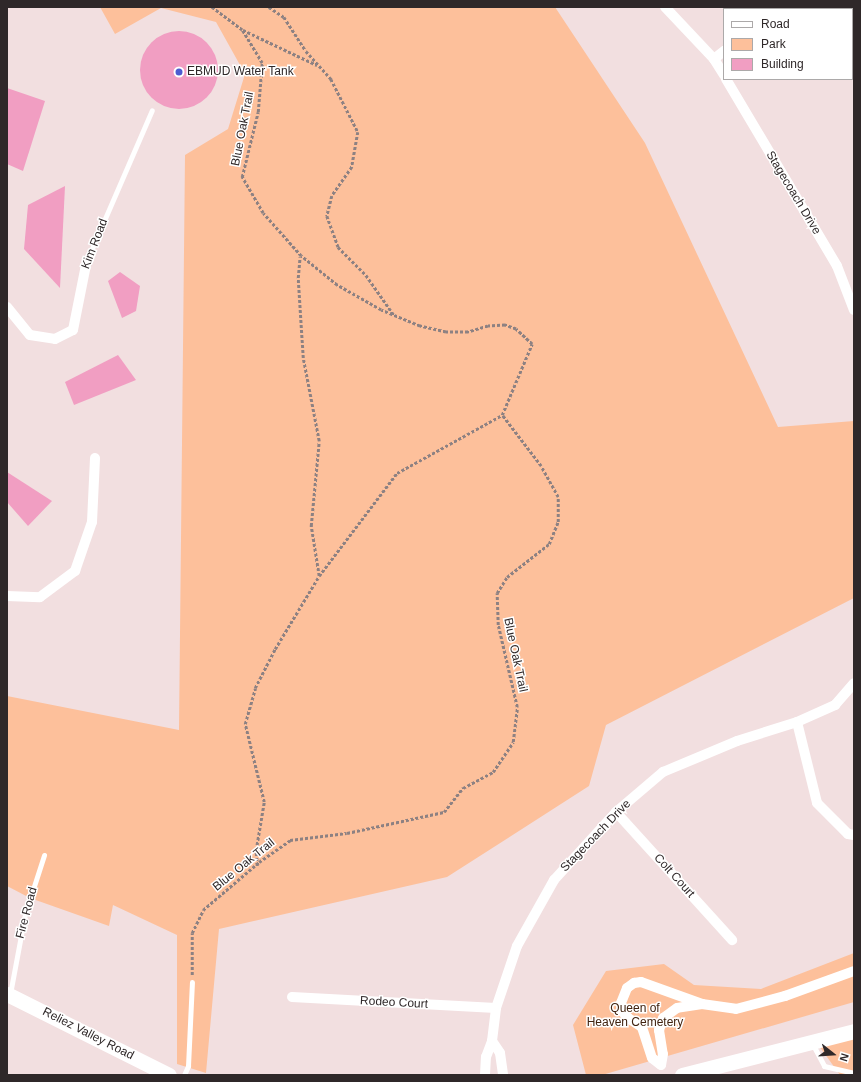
<!DOCTYPE html>
<html>
<head>
<meta charset="utf-8">
<style>
	body { margin:0 }
	#map { position:relative; width:861px; height:1082px; overflow:hidden; background:#f2dfe0; font-family:Helvetica,sans-serif }
	div>[style] { position:absolute }
	.green>* { inset:0; background:#fdc09b }
	.building>* { inset:0; background:#f19ec2 }
	.round { border-radius:50% }
	.path>* { height:2.5px; margin-top:-1.25px; transform-origin:0; background:repeating-linear-gradient(90deg,#8d8182 0 3px,transparent 0 5px) }
	.lane>* { height:5px; margin:-2.5px; padding:0 2.5px; transform-origin:2.5px; border-radius:2.5px; background:#fff }
	.street>* { height:10px; margin:-5px; padding:0 5px; transform-origin:5px; border-radius:5px; background:#fff }
	.secondary>* { height:15px; margin:-7.5px; padding:0 7.5px; transform-origin:7.5px; border-radius:7.5px; background:#fff }
	.dots>* { width:11px; height:11px; translate:-50% -50%; box-sizing:border-box; border:2px solid #fff; border-radius:50% }
	span { translate:-50% -50%; white-space:nowrap; text-align:center; line-height:1.15; -webkit-text-stroke:3px #fff; paint-order:stroke }
	.poi-label { font-size:12px; color:#2f2829 }
	.left { translate:0 -50%; text-align:left }
	.street-label { font-size:12px; color:#2f2829 }
	.park-label { font-size:12px; color:#412310 }
	.frame { position:absolute; inset:0; border:8px solid #2f2829; pointer-events:none }
	.legend { position:absolute; left:723px; top:8px; width:130px; height:72px; box-sizing:border-box; background:#fff; border:1px solid #aca9a9; margin:0; padding:5px 7px; list-style:none; font-size:12px; color:#2f2829 }
	.legend li { display:flex; align-items:center; gap:8px; height:20px }
	.legend b { width:20px; border:1px solid #aca9a9 }
	.north { position:absolute; left:813px; top:1034px; width:40px; height:40px; -webkit-text-stroke:3px #fff; paint-order:stroke; rotate:107deg; font-size:11px; font-weight:700; line-height:16px; text-align:center; color:#2f2829 }
	.north::after { content:''; display:block; margin:auto; width:14px; height:18px; background:#2f2829; clip-path:polygon(50% 0,100% 100%,50% 72%,0 100%) }
</style>
</head>
<body>
<div id="map">
	<div class="green">
		<i style="clip-path:polygon(100px 7px,555px 7px,645px 143px,778px 427px,854px 421px,854px 598px,606px 725px,589px 786px,447px 877px,219px 929px,206px 1073px,177px 1064px,177px 935px,113px 905px,109px 926px,30px 898px,7px 886px,7px 696px,179px 730px,185px 155px,228px 129px,245px 74px,216px 22px,161px 8px,115px 34px)"></i>
		<i style="clip-path:polygon(854px 953px,854px 1002px,602px 1075px,586px 1075px,573px 1025px,606px 971px,664px 964px,694px 985px,761px 989px)"></i>
		<i style="clip-path:polygon(854px 1031px,854px 1075px,840px 1075px,814px 1039px)"></i>
	</div>
	<div class="building">
		<i class="round" style="left:140px;top:31px;width:78px;height:78px"></i>
		<i style="clip-path:polygon(7px 88px,45px 101px,23px 171px,7px 164px)"></i>
		<i style="clip-path:polygon(65px 186px,60px 288px,24px 249px,28px 205px)"></i>
		<i style="clip-path:polygon(120px 272px,140px 286px,136px 311px,122px 318px,108px 281px)"></i>
		<i style="clip-path:polygon(118px 355px,136px 380px,74px 405px,65px 382px)"></i>
		<i style="clip-path:polygon(7px 472px,52px 501px,28px 526px,7px 502px)"></i>
	</div>
	<div class="path">
		<i style="left:269px;top:7px;width:18px;rotate:34deg"></i>
		<i style="left:284px;top:17px;width:40px;rotate:57.1deg"></i>
		<i style="left:306px;top:51px;width:38px;rotate:48deg"></i>
		<i style="left:331px;top:79px;width:59px;rotate:63deg"></i>
		<i style="left:358px;top:132px;width:36px;rotate:100deg"></i>
		<i style="left:352px;top:167px;width:35px;rotate:125deg"></i>
		<i style="left:332px;top:196px;width:21px;rotate:104deg"></i>
		<i style="left:327px;top:216px;width:33px;rotate:70deg"></i>
		<i style="left:338px;top:247px;width:40px;rotate:45deg"></i>
		<i style="left:366px;top:275px;width:49px;rotate:55deg"></i>
		<i style="left:243px;top:30px;width:82px;rotate:25.3deg"></i>
		<i style="left:319px;top:576px;width:129px;rotate:-52.9deg"></i>
		<i style="left:397px;top:473px;width:120px;rotate:-28.9deg"></i>
		<i style="left:257px;top:866px;width:16px;rotate:-94deg"></i>
		<i style="left:256px;top:850px;width:49px;rotate:-80.5deg"></i>
		<i style="left:264px;top:802px;width:80px;rotate:-103.7deg"></i>
		<i style="left:245px;top:724px;width:37px;rotate:-74deg"></i>
		<i style="left:255px;top:688px;width:44px;rotate:-62.9deg"></i>
		<i style="left:275px;top:649px;width:85px;rotate:-58.9deg"></i>
		<i style="left:319px;top:576px;width:51px;rotate:-99.1deg"></i>
		<i style="left:311px;top:526px;width:85px;rotate:-84.6deg"></i>
		<i style="left:319px;top:441px;width:85px;rotate:-100.9deg"></i>
		<i style="left:303px;top:358px;width:80px;rotate:-93.6deg"></i>
		<i style="left:298px;top:278px;width:21px;rotate:-85deg"></i>
		<i style="left:192px;top:975px;width:42px;rotate:-90deg"></i>
		<i style="left:192px;top:933px;width:25px;rotate:-64deg"></i>
		<i style="left:203px;top:910px;width:74px;rotate:-40.6deg"></i>
		<i style="left:259px;top:862px;width:38px;rotate:-35deg"></i>
		<i style="left:290px;top:840px;width:57px;rotate:-7deg"></i>
		<i style="left:347px;top:833px;width:99px;rotate:-12.2deg"></i>
		<i style="left:444px;top:812px;width:31px;rotate:-52deg"></i>
		<i style="left:463px;top:788px;width:34px;rotate:-28deg"></i>
		<i style="left:493px;top:772px;width:36px;rotate:-56deg"></i>
		<i style="left:513px;top:742px;width:35px;rotate:-83deg"></i>
		<i style="left:517px;top:707px;width:84px;rotate:-103deg"></i>
		<i style="left:498px;top:625px;width:32px;rotate:-92deg"></i>
		<i style="left:497px;top:593px;width:19px;rotate:-58deg"></i>
		<i style="left:507px;top:577px;width:53px;rotate:-38.2deg"></i>
		<i style="left:549px;top:544px;width:24px;rotate:-68deg"></i>
		<i style="left:558px;top:522px;width:25px;rotate:-90deg"></i>
		<i style="left:558px;top:497px;width:35px;rotate:-119deg"></i>
		<i style="left:541px;top:466px;width:64px;rotate:-127.4deg"></i>
		<i style="left:502px;top:415px;width:77px;rotate:-67.1deg"></i>
		<i style="left:532px;top:344px;width:22px;rotate:-137deg"></i>
		<i style="left:516px;top:329px;width:12px;rotate:-160deg"></i>
		<i style="left:505px;top:325px;width:17px;rotate:177deg"></i>
		<i style="left:488px;top:326px;width:21px;rotate:163deg"></i>
		<i style="left:468px;top:332px;width:22px;rotate:180deg"></i>
		<i style="left:446px;top:332px;width:27px;rotate:-167deg"></i>
		<i style="left:420px;top:326px;width:42px;rotate:-157.7deg"></i>
		<i style="left:381px;top:310px;width:51px;rotate:-150.4deg"></i>
		<i style="left:337px;top:285px;width:46px;rotate:-141.1deg"></i>
		<i style="left:301px;top:256px;width:57px;rotate:-131.5deg"></i>
		<i style="left:263px;top:213px;width:42px;rotate:-120.3deg"></i>
		<i style="left:242px;top:177px;width:67px;rotate:-76.2deg"></i>
		<i style="left:258px;top:112px;width:49px;rotate:-85.3deg"></i>
		<i style="left:262px;top:63px;width:39px;rotate:-121deg"></i>
		<i style="left:242px;top:30px;width:39px;rotate:-143deg"></i>
	</div>
	<div class="lane">
		<i style="left:87px;top:260px;width:163px;rotate:-66.6deg"></i>
		<i style="left:10px;top:994px;width:81px;rotate:-79.4deg"></i>
		<i style="left:25px;top:914px;width:62px;rotate:-72.1deg"></i>
		<i style="left:812px;top:1043px;width:26px;rotate:62deg"></i>
		<i style="left:824px;top:1066px;width:31px;rotate:13deg"></i>
		<i style="left:184px;top:1075px;width:10px;rotate:-66deg"></i>
		<i style="left:188px;top:1066px;width:84px;rotate:-87.3deg"></i>
	</div>
	<div class="street">
		<i style="left:665px;top:7px;width:71px;rotate:46.7deg"></i>
		<i style="left:714px;top:59px;width:19px;rotate:58deg"></i>
		<i style="left:764px;top:9px;width:2px;rotate:-63deg"></i>
		<i style="left:714px;top:59px;width:13px;rotate:-39deg"></i>
		<i style="left:726px;top:79px;width:217px;rotate:59.3deg"></i>
		<i style="left:837px;top:266px;width:47px;rotate:68.9deg"></i>
		<i style="left:7px;top:307px;width:36px;rotate:51deg"></i>
		<i style="left:30px;top:335px;width:25px;rotate:9deg"></i>
		<i style="left:55px;top:339px;width:20px;rotate:-27deg"></i>
		<i style="left:73px;top:330px;width:71px;rotate:-78.7deg"></i>
		<i style="left:7px;top:596px;width:33px;rotate:2deg"></i>
		<i style="left:40px;top:597px;width:44px;rotate:-36.6deg"></i>
		<i style="left:75px;top:571px;width:52px;rotate:-70.9deg"></i>
		<i style="left:92px;top:522px;width:64px;rotate:-87.3deg"></i>
		<i style="left:797px;top:722px;width:83px;rotate:76.1deg"></i>
		<i style="left:817px;top:803px;width:44px;rotate:45deg"></i>
		<i style="left:848px;top:834px;width:6px;rotate:9deg"></i>
		<i style="left:616px;top:812px;width:173px;rotate:47.8deg"></i>
		<i style="left:292px;top:997px;width:204px;rotate:3.1deg"></i>
		<i style="left:702px;top:1004px;width:25px;rotate:171deg"></i>
		<i style="left:677px;top:1008px;width:17px;rotate:144deg"></i>
		<i style="left:663px;top:1018px;width:13px;rotate:108deg"></i>
		<i style="left:659px;top:1030px;width:24px;rotate:81deg"></i>
		<i style="left:663px;top:1054px;width:11px;rotate:100deg"></i>
		<i style="left:661px;top:1065px;width:11px;rotate:-142deg"></i>
		<i style="left:652px;top:1058px;width:33px;rotate:-108deg"></i>
		<i style="left:642px;top:1027px;width:17px;rotate:-147deg"></i>
		<i style="left:628px;top:1018px;width:9px;rotate:-131deg"></i>
		<i style="left:622px;top:1011px;width:8px;rotate:-97deg"></i>
		<i style="left:621px;top:1003px;width:16px;rotate:-68deg"></i>
		<i style="left:627px;top:988px;width:9px;rotate:-36deg"></i>
		<i style="left:634px;top:983px;width:7px;rotate:-8deg"></i>
		<i style="left:641px;top:982px;width:65px;rotate:19.8deg"></i>
		<i style="left:702px;top:1004px;width:34px;rotate:8deg"></i>
		<i style="left:736px;top:1009px;width:51px;rotate:-14.9deg"></i>
		<i style="left:785px;top:996px;width:73px;rotate:-19.9deg"></i>
		<i style="left:492px;top:1041px;width:33px;rotate:-83deg"></i>
		<i style="left:496px;top:1008px;width:65px;rotate:-71.3deg"></i>
		<i style="left:517px;top:946px;width:76px;rotate:-60.7deg"></i>
		<i style="left:554px;top:880px;width:92px;rotate:-47.6deg"></i>
		<i style="left:616px;top:812px;width:62px;rotate:-40.4deg"></i>
		<i style="left:663px;top:772px;width:80px;rotate:-22.7deg"></i>
		<i style="left:737px;top:741px;width:63px;rotate:-17.6deg"></i>
		<i style="left:797px;top:722px;width:42px;rotate:-24.1deg"></i>
		<i style="left:835px;top:705px;width:29px;rotate:-49deg"></i>
		<i style="left:485px;top:1075px;width:18px;rotate:-87deg"></i>
		<i style="left:486px;top:1057px;width:17px;rotate:-69deg"></i>
		<i style="left:492px;top:1041px;width:14px;rotate:56deg"></i>
		<i style="left:500px;top:1053px;width:22px;rotate:82deg"></i>
	</div>
	<div class="secondary">
		<i style="left:7px;top:994px;width:181px;rotate:26.6deg"></i>
		<i style="left:682px;top:1075px;width:178px;rotate:-14.3deg"></i>
	</div>
	<div class="dots">
		<i style="left:179px;top:72px;background:#4d5cd1"></i>
	</div>
	<div class="poi-label">
		<span class="left" style="left:187px;top:72px">EBMUD Water Tank</span>
	</div>
	<div class="street-label">
		<span style="left:243px;top:129px;rotate:-79deg">Blue Oak Trail</span>
		<span style="left:793px;top:193px;rotate:59deg">Stagecoach Drive</span>
		<span style="left:95px;top:244px;rotate:-69deg">Kim Road</span>
		<span style="left:515px;top:655px;rotate:78deg">Blue Oak Trail</span>
		<span style="left:596px;top:836px;rotate:-46deg">Stagecoach Drive</span>
		<span style="left:244px;top:865px;rotate:-39deg">Blue Oak Trail</span>
		<span style="left:674px;top:876px;rotate:48deg">Colt Court</span>
		<span style="left:27px;top:913px;rotate:-75deg">Fire Road</span>
		<span style="left:394px;top:1003px;rotate:3deg">Rodeo Court</span>
		<span style="left:88px;top:1034px;rotate:27deg">Reliez Valley Road</span>
	</div>
	<div class="park-label">
		<span style="left:635px;top:1016px">Queen of<br>Heaven Cemetery</span>
	</div>
	<div class="frame"></div>
	<ul class="legend">
	<li><b style="height:5px;background:#fff"></b>Road</li>
	<li><b style="height:11px;background:#fdc09b"></b>Park</li>
	<li><b style="height:11px;background:#f19ec2"></b>Building</li>
	</ul>
	<div class="north">N</div>
</div>
</body>
</html>
